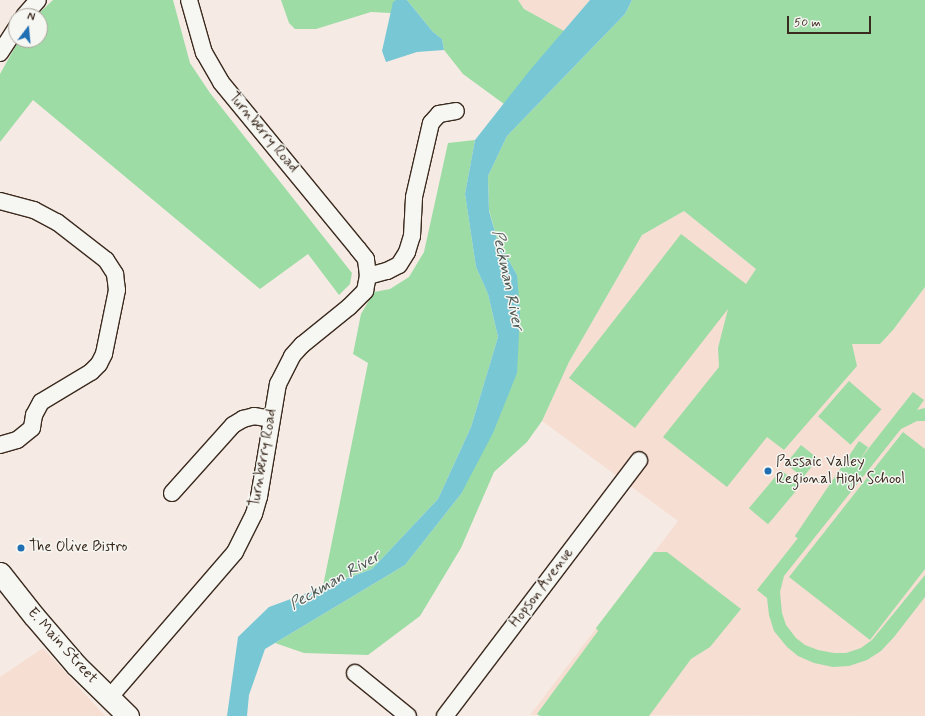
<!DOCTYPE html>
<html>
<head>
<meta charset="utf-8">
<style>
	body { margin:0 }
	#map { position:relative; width:925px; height:716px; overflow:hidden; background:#f6ebe4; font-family:Mynerve,sans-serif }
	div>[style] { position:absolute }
	.built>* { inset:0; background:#f6ded3 }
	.green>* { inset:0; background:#9ddca5; transform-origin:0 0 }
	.water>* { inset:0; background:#78c7d5 }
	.roads { filter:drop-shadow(1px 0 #3b2a1e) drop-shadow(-1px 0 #3b2a1e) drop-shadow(0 1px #3b2a1e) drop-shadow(0 -1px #3b2a1e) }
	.minor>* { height:16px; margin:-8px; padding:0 8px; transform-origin:8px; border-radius:8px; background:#f6f6f2 }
	.major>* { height:21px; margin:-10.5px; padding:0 10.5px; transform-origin:10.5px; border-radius:10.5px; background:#f6f6f2 }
	.dots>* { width:11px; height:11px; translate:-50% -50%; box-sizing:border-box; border:2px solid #f6f6f2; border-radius:50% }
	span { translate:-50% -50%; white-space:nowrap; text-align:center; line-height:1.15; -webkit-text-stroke:3px #f6f6f2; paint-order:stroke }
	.street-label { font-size:15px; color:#3b2a1e }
	.poi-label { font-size:15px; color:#3b2a1e }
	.left { translate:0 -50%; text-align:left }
	.water-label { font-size:16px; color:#4d5955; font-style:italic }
	.north { position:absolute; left:8px; top:8px; width:40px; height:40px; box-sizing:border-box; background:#f6f6f2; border:1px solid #aba49d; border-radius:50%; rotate:16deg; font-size:11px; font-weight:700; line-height:16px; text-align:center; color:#3b2a1e }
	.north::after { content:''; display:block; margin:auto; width:14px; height:18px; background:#1f6fb2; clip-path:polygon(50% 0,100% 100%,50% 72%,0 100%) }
	.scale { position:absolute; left:787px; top:16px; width:84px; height:18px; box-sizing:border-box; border:2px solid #3b2a1e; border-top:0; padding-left:5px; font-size:12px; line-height:14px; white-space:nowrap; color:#3b2a1e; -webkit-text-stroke:3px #f6f6f2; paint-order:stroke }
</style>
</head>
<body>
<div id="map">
	<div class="built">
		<i style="clip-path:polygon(518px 0,590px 0,564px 31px,524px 9px)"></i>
		<i style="clip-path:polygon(684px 211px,756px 269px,880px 344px,893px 330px,925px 287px,925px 716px,530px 715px,678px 521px,542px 421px,569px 362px,642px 235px)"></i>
		<i style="clip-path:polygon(43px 648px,105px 716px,0 716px,0 677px)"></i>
	</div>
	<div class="green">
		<i style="clip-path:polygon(53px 0,173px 0,190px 63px,210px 93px,352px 273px,350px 284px,339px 295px,308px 254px,260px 289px,33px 100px,0 142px,0 74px,19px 40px,40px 40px,40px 16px,36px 16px)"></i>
		<i style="clip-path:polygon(281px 0,396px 0,391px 13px,371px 12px,316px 29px,295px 29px,289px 23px)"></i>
		<i style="clip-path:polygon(407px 0,518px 0,524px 9px,564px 31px,504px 104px,463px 74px,444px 50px,442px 39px,433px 32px)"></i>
		<i style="clip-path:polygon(632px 0,925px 0,925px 287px,893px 330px,880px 344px,852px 344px,857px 366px,784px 450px,767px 437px,727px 487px,663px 437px,719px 367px,718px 348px,728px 309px,635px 428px,569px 378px,681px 234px,746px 284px,756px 269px,684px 211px,642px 235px,569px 362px,542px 421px,527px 442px,494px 472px,461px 548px,420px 616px,368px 655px,304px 653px,275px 643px,405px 565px,461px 494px,517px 275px,497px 239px,489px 210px,488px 176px,507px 136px,625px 14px)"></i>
		<i style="clip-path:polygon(475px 140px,465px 194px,476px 267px,488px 294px,498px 337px,471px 427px,438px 499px,372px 569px,323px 586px,368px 363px,353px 354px,361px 314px,374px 292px,390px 289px,409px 277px,424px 252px,448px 143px)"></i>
		<i style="left:849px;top:381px;width:43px;height:47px;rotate:41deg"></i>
		<i style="clip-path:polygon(913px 392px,924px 400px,917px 410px,925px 408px,925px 421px,917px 421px,901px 429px,784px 576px,780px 592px,782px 613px,786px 625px,796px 638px,805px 645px,818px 650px,834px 653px,846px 653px,861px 648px,872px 640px,925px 575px,925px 597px,894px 637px,881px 651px,867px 660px,849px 666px,833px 667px,814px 663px,798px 656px,787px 647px,774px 631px,769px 615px,767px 598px,757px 590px)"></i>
		<i style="clip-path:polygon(903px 432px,925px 449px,925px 569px,870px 640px,789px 577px)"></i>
		<i style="left:859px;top:441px;width:11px;height:115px;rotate:34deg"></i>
		<i style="left:801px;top:445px;width:22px;height:24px;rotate:39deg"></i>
		<i style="left:781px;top:470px;width:25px;height:50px;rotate:40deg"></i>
		<i style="clip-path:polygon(654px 552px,667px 552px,741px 609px,710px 647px,691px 659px,649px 716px,540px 716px,537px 714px,598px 631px,596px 628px)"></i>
	</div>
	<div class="water">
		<i style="clip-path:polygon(396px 0,407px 0,433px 32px,442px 39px,444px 50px,417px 52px,386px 62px,382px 51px,393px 2px)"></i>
		<i style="clip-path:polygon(590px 0,632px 0,625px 14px,507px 136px,488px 176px,489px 211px,497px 239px,517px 275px,520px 314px,517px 373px,493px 433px,461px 494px,405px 565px,265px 649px,249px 695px,247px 716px,227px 716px,238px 637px,269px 607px,372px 569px,438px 499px,471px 427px,498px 337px,488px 294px,476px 267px,465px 194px,475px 140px,530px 70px)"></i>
	</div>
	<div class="roads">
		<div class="minor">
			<i style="left:24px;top:16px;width:21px;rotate:-49deg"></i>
			<i style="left:0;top:53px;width:30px;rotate:-57deg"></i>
			<i style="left:0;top:201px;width:35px;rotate:15deg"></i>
			<i style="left:34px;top:210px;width:26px;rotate:28deg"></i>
			<i style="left:57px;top:222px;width:62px;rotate:37.8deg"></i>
			<i style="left:106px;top:260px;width:17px;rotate:57deg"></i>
			<i style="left:115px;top:274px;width:16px;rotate:83deg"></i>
			<i style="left:117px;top:290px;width:65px;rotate:101.5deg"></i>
			<i style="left:104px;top:354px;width:11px;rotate:117deg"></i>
			<i style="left:99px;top:364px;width:11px;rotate:135deg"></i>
			<i style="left:91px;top:372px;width:58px;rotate:149deg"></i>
			<i style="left:41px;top:402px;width:15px;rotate:118deg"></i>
			<i style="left:34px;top:415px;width:13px;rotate:99deg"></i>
			<i style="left:32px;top:428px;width:19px;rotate:141deg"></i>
			<i style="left:17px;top:440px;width:18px;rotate:164deg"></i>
			<i style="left:368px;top:276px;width:20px;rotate:-15deg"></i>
			<i style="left:387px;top:271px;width:13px;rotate:-27deg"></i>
			<i style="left:399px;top:265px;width:15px;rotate:-58deg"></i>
			<i style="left:407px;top:252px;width:17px;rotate:-73deg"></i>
			<i style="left:412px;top:236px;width:39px;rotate:-87deg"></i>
			<i style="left:414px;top:197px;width:76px;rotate:-77.1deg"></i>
			<i style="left:431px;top:123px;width:12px;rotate:-48deg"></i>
			<i style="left:439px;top:114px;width:17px;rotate:-10deg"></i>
			<i style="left:172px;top:493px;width:91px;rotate:-48.1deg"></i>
			<i style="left:233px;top:425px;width:12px;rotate:-31deg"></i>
			<i style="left:243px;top:419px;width:11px;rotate:-15deg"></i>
			<i style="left:254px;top:416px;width:17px;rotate:10deg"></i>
			<i style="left:355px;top:673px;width:68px;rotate:39.1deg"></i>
			<i style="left:109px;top:698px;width:193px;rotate:-49.2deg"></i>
			<i style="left:235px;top:552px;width:42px;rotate:-63.4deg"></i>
			<i style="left:254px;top:514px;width:18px;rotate:-74deg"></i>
			<i style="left:259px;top:497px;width:115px;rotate:-80.5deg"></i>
			<i style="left:278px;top:384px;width:31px;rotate:-63deg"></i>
			<i style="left:292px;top:356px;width:15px;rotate:-48deg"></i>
			<i style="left:302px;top:345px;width:60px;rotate:-39deg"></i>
			<i style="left:349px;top:307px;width:23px;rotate:-45deg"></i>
			<i style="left:365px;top:291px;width:15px;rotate:-79deg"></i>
			<i style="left:368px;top:276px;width:17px;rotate:-97deg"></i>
			<i style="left:366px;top:259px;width:13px;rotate:-129deg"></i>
			<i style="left:358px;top:249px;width:216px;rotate:-129.4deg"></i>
			<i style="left:221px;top:82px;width:34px;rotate:-120deg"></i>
			<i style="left:204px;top:53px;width:55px;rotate:-105.8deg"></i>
			<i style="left:445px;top:716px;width:321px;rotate:-52.8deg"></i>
		</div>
		<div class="major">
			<i style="left:0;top:573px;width:55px;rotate:51.7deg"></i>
			<i style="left:34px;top:616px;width:65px;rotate:49.4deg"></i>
			<i style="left:76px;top:665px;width:73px;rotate:44.4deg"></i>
		</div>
	</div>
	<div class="dots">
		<i style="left:768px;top:471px;background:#1f6fb2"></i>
		<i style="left:21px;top:548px;background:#1f6fb2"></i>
	</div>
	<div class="street-label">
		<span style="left:263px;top:133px;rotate:50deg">Turnberry Road</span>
		<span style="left:264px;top:458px;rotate:-80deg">Turnberry Road</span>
		<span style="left:542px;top:588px;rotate:-53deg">Hopson Avenue</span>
		<span style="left:62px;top:646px;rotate:48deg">E. Main Street</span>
	</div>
	<div class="poi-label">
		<span class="left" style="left:776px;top:471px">Passaic Valley<br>Regional High School</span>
		<span class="left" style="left:29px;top:548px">The Olive Bistro</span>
	</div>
	<div class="water-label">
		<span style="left:507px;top:280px;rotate:78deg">Peckman River</span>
		<span style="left:335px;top:581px;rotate:-30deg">Peckman River</span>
	</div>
	<div class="north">N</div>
	<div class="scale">50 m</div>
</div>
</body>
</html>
